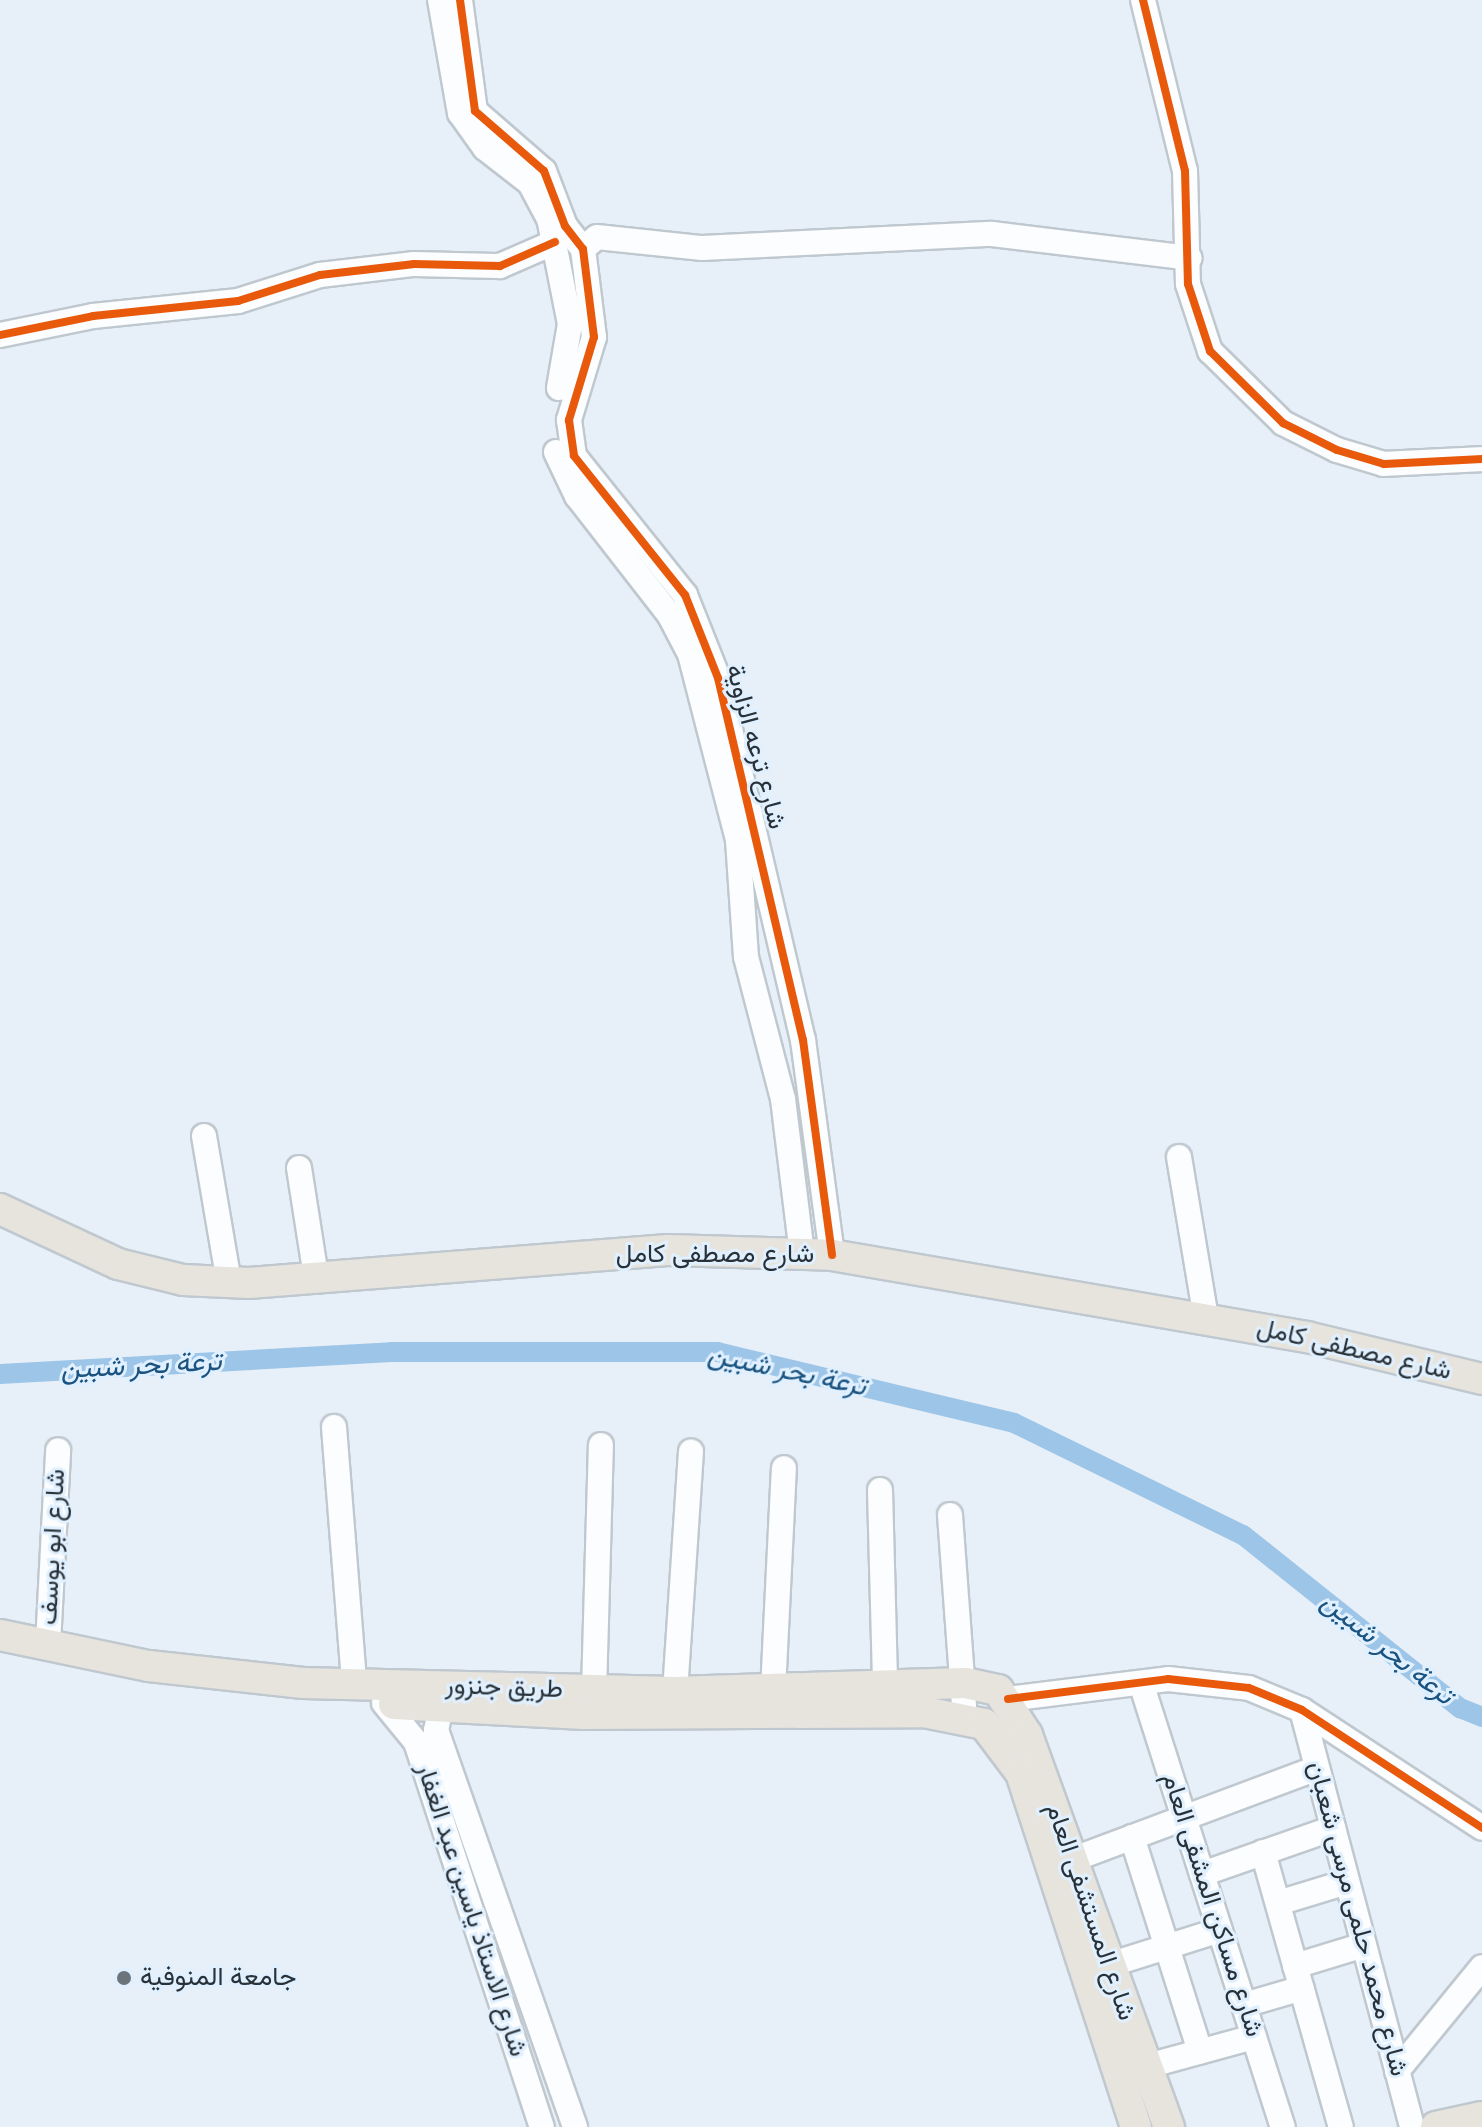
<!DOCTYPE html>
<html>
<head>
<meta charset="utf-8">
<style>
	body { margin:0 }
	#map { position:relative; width:1482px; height:2127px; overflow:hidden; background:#e7f0f8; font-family:Spectral,Vazirmatn,serif }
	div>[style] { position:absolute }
	.canal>* { height:20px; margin:-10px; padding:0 10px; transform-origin:10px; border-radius:10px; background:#9dc5e8 }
	.roads { filter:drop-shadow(2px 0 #c0c8cf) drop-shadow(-2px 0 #c0c8cf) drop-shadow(0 2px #c0c8cf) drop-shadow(0 -2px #c0c8cf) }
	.minor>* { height:24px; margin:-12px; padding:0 12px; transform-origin:12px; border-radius:12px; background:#fbfdfe }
	.major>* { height:30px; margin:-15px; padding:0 15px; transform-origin:15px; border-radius:15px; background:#e7e4de }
	.cycleway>* { height:8px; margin:-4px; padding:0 4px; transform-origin:4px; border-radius:4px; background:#e8590c }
	.dots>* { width:22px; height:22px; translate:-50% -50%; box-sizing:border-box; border:4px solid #e0f0ff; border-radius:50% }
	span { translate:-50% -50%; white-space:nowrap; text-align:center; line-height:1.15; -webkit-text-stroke:6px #e0f0ff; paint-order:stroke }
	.street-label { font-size:26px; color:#293138 }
	.poi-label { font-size:26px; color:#293138 }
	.left { translate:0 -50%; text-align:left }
	.water-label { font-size:28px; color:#1a5380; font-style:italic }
</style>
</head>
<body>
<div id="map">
	<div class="canal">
		<i style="left:0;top:1374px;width:392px;rotate:-3.2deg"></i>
		<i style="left:391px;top:1352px;width:326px"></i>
		<i style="left:717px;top:1352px;width:305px;rotate:13.4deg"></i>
		<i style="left:1014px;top:1423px;width:255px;rotate:26.1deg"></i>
		<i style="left:1243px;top:1535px;width:278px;rotate:38.6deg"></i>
		<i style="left:1460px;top:1708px;width:24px;rotate:22deg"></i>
	</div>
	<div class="roads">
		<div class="minor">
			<i style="left:440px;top:0;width:115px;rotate:80deg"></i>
			<i style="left:460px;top:113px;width:43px;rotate:54.5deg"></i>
			<i style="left:485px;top:148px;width:57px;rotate:37.9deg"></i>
			<i style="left:530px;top:183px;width:40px;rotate:62deg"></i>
			<i style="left:549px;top:218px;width:108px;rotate:78.8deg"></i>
			<i style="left:570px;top:324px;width:65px;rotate:99.8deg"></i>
			<i style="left:460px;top:0;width:112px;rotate:82.3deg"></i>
			<i style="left:475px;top:111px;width:91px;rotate:41deg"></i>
			<i style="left:544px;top:171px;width:59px;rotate:69.1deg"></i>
			<i style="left:565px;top:226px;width:29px;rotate:52deg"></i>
			<i style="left:583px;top:249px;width:89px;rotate:82.9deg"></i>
			<i style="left:594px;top:337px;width:87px;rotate:106.8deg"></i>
			<i style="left:569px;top:420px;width:36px;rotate:82deg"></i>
			<i style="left:574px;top:456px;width:178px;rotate:51.4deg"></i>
			<i style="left:685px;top:595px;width:89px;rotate:68.3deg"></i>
			<i style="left:718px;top:678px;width:372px;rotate:76.8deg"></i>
			<i style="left:803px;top:1040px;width:217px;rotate:82.3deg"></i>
			<i style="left:1143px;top:0;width:176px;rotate:76.2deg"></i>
			<i style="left:1185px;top:171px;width:113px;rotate:88.5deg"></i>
			<i style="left:1188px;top:284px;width:71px;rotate:71.8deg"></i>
			<i style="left:1210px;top:351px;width:103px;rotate:44.6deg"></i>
			<i style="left:1283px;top:423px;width:60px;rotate:26.6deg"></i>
			<i style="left:1337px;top:450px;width:49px;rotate:16.6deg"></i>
			<i style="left:1384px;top:464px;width:98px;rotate:-2.9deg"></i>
			<i style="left:583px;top:249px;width:18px;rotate:-41deg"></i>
			<i style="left:597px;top:237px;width:106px;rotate:6deg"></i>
			<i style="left:702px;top:248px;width:290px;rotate:-2.8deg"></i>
			<i style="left:992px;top:234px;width:199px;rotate:6.9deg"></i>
			<i style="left:0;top:335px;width:95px;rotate:-11.5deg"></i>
			<i style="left:93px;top:316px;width:146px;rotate:-5.9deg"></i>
			<i style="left:238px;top:301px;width:86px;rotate:-17.6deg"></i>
			<i style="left:320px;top:275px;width:95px;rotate:-6.7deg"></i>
			<i style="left:414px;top:264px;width:86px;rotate:1.3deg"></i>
			<i style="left:500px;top:266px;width:60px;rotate:-23.6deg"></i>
			<i style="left:556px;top:452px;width:49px;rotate:64.5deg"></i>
			<i style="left:577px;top:496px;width:150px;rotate:52.1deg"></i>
			<i style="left:669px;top:614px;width:45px;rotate:62.3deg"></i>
			<i style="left:690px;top:654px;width:192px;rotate:75.5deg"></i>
			<i style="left:738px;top:840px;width:117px;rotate:86.1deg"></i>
			<i style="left:746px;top:957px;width:147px;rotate:75.4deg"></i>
			<i style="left:783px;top:1099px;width:156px;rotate:83deg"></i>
			<i style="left:204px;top:1136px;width:149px;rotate:80.3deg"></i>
			<i style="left:1179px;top:1157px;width:164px;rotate:80.5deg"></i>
			<i style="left:299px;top:1168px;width:109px;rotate:81.1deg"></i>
			<i style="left:334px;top:1427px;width:257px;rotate:85.5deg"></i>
			<i style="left:880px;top:1490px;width:197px;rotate:88.5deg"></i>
			<i style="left:950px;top:1515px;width:203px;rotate:85.8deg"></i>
			<i style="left:48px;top:1644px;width:194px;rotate:-87deg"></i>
			<i style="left:1141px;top:1683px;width:466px;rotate:72.3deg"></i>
			<i style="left:773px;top:1691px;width:223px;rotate:-87.2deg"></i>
			<i style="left:594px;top:1692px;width:247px;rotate:-88.4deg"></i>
			<i style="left:675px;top:1692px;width:241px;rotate:-86.2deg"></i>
			<i style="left:1008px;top:1699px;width:161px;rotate:-7.1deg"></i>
			<i style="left:1168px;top:1679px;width:81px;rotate:6.3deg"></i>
			<i style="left:1249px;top:1688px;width:57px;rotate:22.5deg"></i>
			<i style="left:1302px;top:1710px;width:215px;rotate:33.2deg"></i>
			<i style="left:384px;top:1703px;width:50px;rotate:50.6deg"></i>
			<i style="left:416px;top:1742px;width:405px;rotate:71.9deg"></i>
			<i style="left:441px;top:1707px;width:24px;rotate:102deg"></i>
			<i style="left:436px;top:1730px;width:421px;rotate:70.7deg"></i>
			<i style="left:1302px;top:1710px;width:431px;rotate:75.2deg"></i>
			<i style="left:1132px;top:1837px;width:225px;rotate:72.4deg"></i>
			<i style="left:1263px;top:1852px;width:286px;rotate:74.2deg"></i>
			<i style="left:1074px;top:1859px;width:259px;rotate:-20.5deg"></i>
			<i style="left:1202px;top:1874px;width:139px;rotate:-19.3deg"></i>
			<i style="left:1278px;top:1903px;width:72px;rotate:-16.9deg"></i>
			<i style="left:1109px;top:1965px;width:116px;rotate:-17.5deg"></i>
			<i style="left:1295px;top:1966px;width:72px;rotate:-16.9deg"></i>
			<i style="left:1244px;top:2005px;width:60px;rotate:-16.3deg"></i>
			<i style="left:1144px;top:2067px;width:114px;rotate:-15.3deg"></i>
			<i style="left:1397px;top:2071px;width:134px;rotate:-50.7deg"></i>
		</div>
		<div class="major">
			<i style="left:0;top:1209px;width:130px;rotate:25deg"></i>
			<i style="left:118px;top:1264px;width:67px;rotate:13.8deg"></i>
			<i style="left:183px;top:1280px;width:66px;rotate:2.6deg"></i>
			<i style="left:249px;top:1283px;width:420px;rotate:-4.5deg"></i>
			<i style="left:668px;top:1250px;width:164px;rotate:1.7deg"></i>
			<i style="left:832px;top:1255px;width:482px;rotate:9.8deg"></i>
			<i style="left:1307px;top:1337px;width:180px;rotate:13.5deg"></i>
			<i style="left:0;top:1635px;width:152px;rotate:11.8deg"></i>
			<i style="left:149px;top:1666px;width:155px;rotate:6.3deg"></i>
			<i style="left:303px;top:1683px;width:372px;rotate:1.4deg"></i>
			<i style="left:675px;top:1692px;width:290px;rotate:-1.8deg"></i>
			<i style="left:965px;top:1683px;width:34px;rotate:12deg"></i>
			<i style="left:998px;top:1690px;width:54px;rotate:57.2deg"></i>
			<i style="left:1027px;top:1735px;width:417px;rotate:70.1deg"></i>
			<i style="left:394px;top:1704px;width:190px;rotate:3deg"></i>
			<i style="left:584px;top:1714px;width:340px;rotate:-0.3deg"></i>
			<i style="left:924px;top:1712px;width:61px;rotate:11.3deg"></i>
			<i style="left:984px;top:1724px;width:61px;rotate:52.9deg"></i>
			<i style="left:1021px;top:1773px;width:372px;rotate:72deg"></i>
			<i style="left:1436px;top:2127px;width:47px;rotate:-12.3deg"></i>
		</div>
	</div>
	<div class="cycleway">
		<i style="left:460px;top:0;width:112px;rotate:82.3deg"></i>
		<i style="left:475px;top:111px;width:91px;rotate:41deg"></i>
		<i style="left:544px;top:171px;width:59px;rotate:69.1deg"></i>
		<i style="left:565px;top:226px;width:29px;rotate:52deg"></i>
		<i style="left:583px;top:249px;width:89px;rotate:82.9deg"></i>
		<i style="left:594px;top:337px;width:87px;rotate:106.8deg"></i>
		<i style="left:569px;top:420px;width:36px;rotate:82deg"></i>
		<i style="left:574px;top:456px;width:178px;rotate:51.4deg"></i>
		<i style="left:685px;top:595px;width:89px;rotate:68.3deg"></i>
		<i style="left:718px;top:678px;width:372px;rotate:76.8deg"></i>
		<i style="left:803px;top:1040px;width:217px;rotate:82.3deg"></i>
		<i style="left:1143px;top:0;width:176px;rotate:76.2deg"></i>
		<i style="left:1185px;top:171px;width:113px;rotate:88.5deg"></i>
		<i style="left:1188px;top:284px;width:71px;rotate:71.8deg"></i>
		<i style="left:1210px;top:351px;width:103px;rotate:44.6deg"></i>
		<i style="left:1283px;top:423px;width:60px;rotate:26.6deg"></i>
		<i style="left:1337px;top:450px;width:49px;rotate:16.6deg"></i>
		<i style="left:1384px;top:464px;width:98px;rotate:-2.9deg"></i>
		<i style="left:0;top:335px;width:95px;rotate:-11.5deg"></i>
		<i style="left:93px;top:316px;width:146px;rotate:-5.9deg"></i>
		<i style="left:238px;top:301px;width:86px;rotate:-17.6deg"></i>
		<i style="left:320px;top:275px;width:95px;rotate:-6.7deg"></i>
		<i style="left:414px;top:264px;width:86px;rotate:1.3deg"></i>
		<i style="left:500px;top:266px;width:60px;rotate:-23.6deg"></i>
		<i style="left:1008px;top:1699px;width:161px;rotate:-7.1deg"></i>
		<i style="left:1168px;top:1679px;width:81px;rotate:6.3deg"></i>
		<i style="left:1249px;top:1688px;width:57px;rotate:22.5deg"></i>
		<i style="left:1302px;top:1710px;width:215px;rotate:33.2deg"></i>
	</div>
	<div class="dots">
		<i style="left:124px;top:1978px;background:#6c747b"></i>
	</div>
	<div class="street-label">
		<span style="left:755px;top:747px;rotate:75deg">شارع ترعه الزاوية</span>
		<span style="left:715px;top:1255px">شارع مصطفى كامل</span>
		<span style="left:1354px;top:1350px;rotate:13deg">شارع مصطفى كامل</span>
		<span style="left:53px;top:1547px;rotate:-87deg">شارع ابو يوسف</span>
		<span style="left:504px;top:1688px;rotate:2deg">طريق جنزور</span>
		<span style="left:1212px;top:1905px;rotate:72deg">شارع مساكن المشفى العام</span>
		<span style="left:471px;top:1910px;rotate:72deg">شارع الاستاذ ياسين عبد الغفار</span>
		<span style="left:1090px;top:1912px;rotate:71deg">شارع المستشفى العام</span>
		<span style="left:1357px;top:1919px;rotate:75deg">شارع محمد حلمى مرسى شعبان</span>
	</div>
	<div class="poi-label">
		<span class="left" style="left:140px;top:1978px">جامعة المنوفية</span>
	</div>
	<div class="water-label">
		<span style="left:141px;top:1366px;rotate:-3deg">ترعة بحر شبين</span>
		<span style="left:787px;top:1371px;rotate:12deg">ترعة بحر شبين</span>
		<span style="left:1387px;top:1649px;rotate:39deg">ترعة بحر شبين</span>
	</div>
</div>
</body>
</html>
